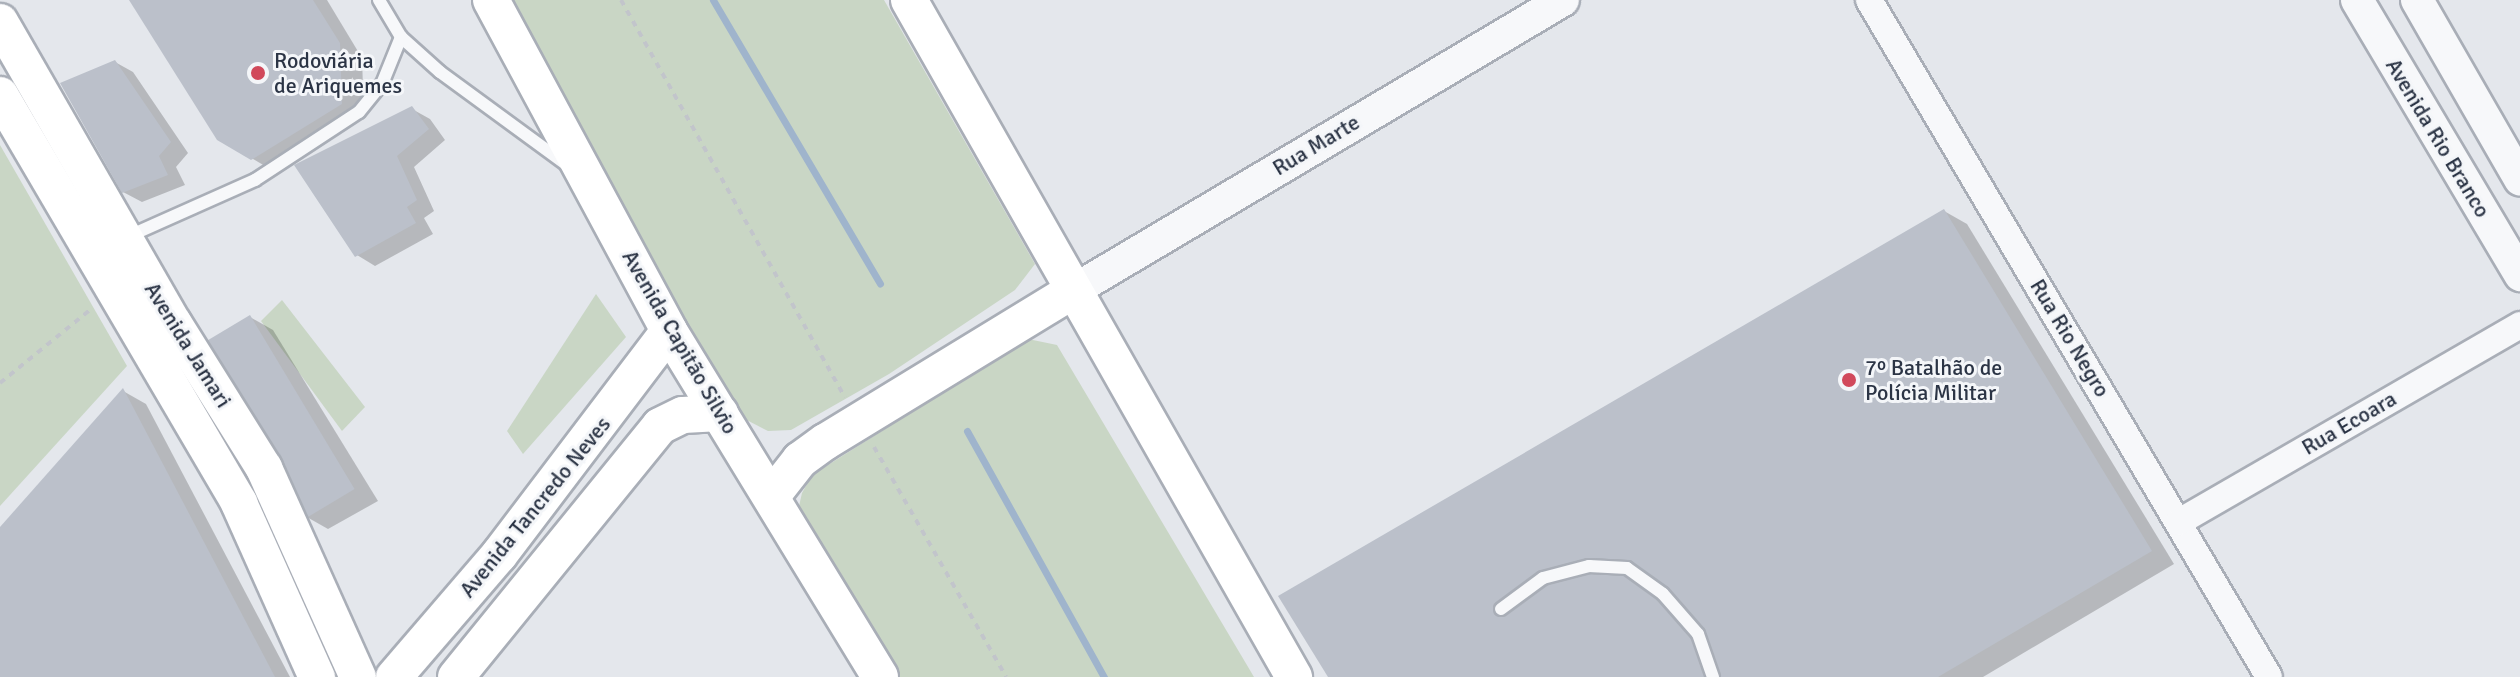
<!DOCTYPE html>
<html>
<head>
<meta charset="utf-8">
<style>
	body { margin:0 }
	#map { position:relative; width:2520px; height:677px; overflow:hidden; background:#e4e7ec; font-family:Signika,sans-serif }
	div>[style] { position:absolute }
	.green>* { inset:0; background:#c9d6c5 }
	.shadow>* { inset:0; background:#0003 }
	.stream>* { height:7px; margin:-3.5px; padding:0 3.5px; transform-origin:3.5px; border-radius:3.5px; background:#9fb4cc }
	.building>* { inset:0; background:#bbc0ca; transform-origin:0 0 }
	.path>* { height:4px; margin-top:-2px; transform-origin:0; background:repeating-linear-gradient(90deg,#c2c5cb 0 6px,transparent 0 12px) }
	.roads { filter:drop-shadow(2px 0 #a9aeb7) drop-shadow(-2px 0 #a9aeb7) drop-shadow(0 2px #a9aeb7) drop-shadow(0 -2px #a9aeb7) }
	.service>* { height:12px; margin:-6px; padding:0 6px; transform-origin:6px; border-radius:6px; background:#f7f8fa }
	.minor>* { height:26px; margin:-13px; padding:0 13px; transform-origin:13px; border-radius:13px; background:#f7f8fa }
	.tertiary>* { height:32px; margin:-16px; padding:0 16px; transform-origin:16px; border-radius:16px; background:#f7f8fa }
	.secondary>* { height:36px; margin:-18px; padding:0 18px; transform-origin:18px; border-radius:18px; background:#fff }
	.dots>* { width:22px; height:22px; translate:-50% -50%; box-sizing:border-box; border:4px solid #f4f6f9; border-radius:50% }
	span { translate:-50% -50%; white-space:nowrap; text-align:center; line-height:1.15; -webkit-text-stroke:6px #f4f6f9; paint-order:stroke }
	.poi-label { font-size:22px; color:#2b3445 }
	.left { translate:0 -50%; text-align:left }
	.street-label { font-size:22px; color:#2b3445 }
</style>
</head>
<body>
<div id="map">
	<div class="green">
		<i style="clip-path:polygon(504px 0,884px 0,1035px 264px,1015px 290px,889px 374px,791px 430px,768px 431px,739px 416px,503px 11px)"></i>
		<i style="clip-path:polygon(0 145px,127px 366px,0 506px)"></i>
		<i style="clip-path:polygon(596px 294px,626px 337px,523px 454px,507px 431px)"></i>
		<i style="clip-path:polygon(282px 300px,365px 407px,342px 431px,261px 321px)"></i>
		<i style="clip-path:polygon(1028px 339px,1057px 345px,1254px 677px,895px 677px,797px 515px,802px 493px,812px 475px)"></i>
	</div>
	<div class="shadow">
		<i style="clip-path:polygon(132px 0,327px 0,362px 58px,364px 117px,275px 172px,218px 138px)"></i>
		<i style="clip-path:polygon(115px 62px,133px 72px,188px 153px,176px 167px,185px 185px,142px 202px,123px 192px)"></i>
		<i style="clip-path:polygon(412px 109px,430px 119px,445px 140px,414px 167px,434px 211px,424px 218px,433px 234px,375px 266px,357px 255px)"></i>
		<i style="clip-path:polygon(1944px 211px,1967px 224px,2174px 564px,1983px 677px,1331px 677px)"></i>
		<i style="clip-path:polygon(250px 317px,273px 330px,378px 501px,328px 529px,305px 516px)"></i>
		<i style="clip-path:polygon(123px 391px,146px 404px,290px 677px,0 677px,0 530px)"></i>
	</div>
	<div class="stream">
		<i style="left:713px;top:0;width:329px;rotate:59.5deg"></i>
		<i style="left:967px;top:431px;width:282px;rotate:60.9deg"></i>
	</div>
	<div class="building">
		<i style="clip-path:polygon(129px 0,313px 0,340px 43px,342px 104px,251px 160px,217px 140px)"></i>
		<i style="clip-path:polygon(115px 60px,171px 142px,159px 156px,168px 175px,122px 193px,60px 83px)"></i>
		<i style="clip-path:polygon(412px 106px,429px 129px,397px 156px,417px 200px,407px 207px,416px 223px,355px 257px,294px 165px)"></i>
		<i style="clip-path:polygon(1944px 209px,2152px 551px,1938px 677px,1328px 677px,1278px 596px)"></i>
		<i style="left:250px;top:315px;width:203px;height:57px;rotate:59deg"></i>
		<i style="clip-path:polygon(123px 388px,275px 677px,0 677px,0 527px)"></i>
	</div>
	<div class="path">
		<i style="left:621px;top:0;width:456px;rotate:60.6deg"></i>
		<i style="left:0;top:383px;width:117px;rotate:-39.1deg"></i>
		<i style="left:874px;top:447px;width:265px;rotate:60.1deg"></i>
	</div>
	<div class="roads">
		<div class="service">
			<i style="left:379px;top:0;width:43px;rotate:59.3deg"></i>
			<i style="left:401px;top:37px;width:52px;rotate:41.9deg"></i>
			<i style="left:440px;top:72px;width:157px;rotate:36.2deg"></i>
			<i style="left:129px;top:236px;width:138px;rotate:-24deg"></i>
			<i style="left:255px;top:180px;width:124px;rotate:-33.2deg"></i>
			<i style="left:359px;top:112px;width:36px;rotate:-51deg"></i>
			<i style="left:382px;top:84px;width:51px;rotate:-68deg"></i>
			<i style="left:1501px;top:609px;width:52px;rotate:-36.4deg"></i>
			<i style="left:1543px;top:578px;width:48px;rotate:-14.6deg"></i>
			<i style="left:1589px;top:566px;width:38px;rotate:3deg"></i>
			<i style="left:1627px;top:568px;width:44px;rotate:35.8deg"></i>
			<i style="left:1663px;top:594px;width:53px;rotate:48.8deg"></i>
			<i style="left:1698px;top:634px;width:46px;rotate:70.8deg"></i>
		</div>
		<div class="minor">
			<i style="left:1869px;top:0;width:786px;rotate:59.42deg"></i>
			<i style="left:2179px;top:522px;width:394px;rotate:-30deg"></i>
		</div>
		<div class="tertiary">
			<i style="left:2357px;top:0;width:320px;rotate:59.3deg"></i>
			<i style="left:2417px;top:0;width:207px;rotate:60.1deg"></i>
			<i style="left:1071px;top:292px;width:572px;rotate:-30.69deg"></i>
		</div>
		<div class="secondary">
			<i style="left:491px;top:0;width:376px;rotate:61.7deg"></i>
			<i style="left:669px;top:331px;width:405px;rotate:58.6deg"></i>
			<i style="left:909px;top:0;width:779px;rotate:60.37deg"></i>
			<i style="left:0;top:22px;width:349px;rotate:60.1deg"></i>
			<i style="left:174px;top:324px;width:170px;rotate:58deg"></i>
			<i style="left:264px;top:468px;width:229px;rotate:65.8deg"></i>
			<i style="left:0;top:95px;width:473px;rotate:59.6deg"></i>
			<i style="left:239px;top:503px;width:191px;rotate:65.9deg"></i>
			<i style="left:771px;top:497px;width:47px;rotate:-51.9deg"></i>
			<i style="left:800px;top:460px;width:31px;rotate:-36deg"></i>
			<i style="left:825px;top:442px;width:288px;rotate:-31.4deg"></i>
			<i style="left:394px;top:677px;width:161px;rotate:-49.3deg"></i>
			<i style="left:499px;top:555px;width:281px;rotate:-52.8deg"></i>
			<i style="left:456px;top:677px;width:323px;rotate:-50.9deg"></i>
			<i style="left:660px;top:426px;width:25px;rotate:-26deg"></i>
			<i style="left:683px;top:415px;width:37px;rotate:-3deg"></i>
		</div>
	</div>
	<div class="dots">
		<i style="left:258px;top:73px;background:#d1495b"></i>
		<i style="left:1849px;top:380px;background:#d1495b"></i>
	</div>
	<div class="poi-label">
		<span class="left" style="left:274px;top:73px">Rodoviária<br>de Ariquemes</span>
		<span class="left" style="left:1865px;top:380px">7º Batalhão de<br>Polícia Militar</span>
	</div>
	<div class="street-label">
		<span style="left:2438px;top:138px;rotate:59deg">Avenida Rio Branco</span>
		<span style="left:1316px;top:145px;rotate:-31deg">Rua Marte</span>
		<span style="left:2070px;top:338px;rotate:59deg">Rua Rio Negro</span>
		<span style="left:680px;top:342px;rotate:60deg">Avenida Capitão Silvio</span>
		<span style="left:188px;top:345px;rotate:58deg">Avenida Jamari</span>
		<span style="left:2349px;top:423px;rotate:-30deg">Rua Ecoara</span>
		<span style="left:535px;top:507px;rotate:-51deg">Avenida Tancredo Neves</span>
	</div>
</div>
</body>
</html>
